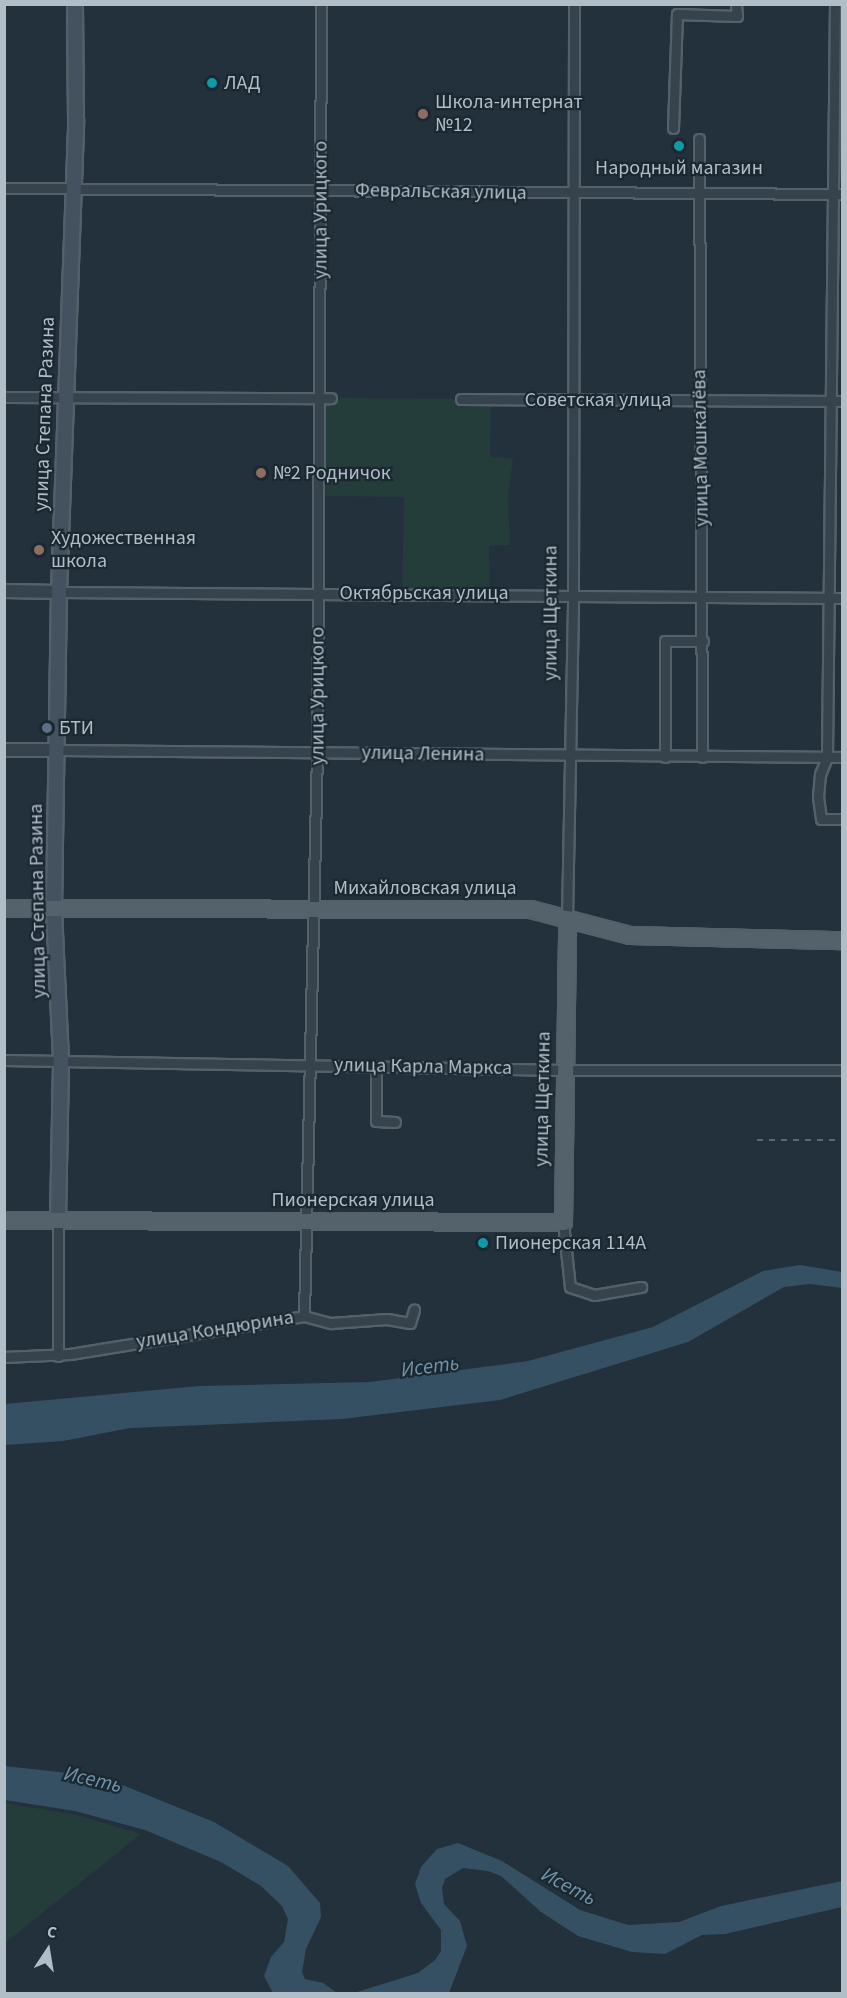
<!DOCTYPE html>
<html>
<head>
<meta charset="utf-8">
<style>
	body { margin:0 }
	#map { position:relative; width:847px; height:1998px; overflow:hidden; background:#22313c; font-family:"Source Sans 3",sans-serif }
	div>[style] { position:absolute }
	.green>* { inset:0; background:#243d3b }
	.water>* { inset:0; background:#355063 }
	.roads { filter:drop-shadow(2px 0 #54606a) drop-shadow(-2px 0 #54606a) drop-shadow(0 2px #54606a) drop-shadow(0 -2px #54606a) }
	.minor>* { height:9px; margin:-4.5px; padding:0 4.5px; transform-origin:4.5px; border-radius:4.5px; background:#36434c }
	.tertiary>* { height:12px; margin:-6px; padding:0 6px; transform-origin:6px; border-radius:6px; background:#36434c }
	.secondary>* { height:14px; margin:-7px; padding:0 7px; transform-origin:7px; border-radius:7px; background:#44525f }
	.primary>* { height:15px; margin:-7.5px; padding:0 7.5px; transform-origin:7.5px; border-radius:7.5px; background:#54626c }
	.rail>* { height:2px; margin-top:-1px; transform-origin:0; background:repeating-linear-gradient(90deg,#586773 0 6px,transparent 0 12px) }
	.dots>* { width:16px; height:16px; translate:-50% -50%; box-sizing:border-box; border:3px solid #1b2831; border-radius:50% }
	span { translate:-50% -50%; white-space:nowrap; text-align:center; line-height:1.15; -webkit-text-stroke:4.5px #1b2831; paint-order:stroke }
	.poi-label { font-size:20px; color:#b1bdc7 }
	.left { translate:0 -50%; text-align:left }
	.street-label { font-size:20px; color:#b1bdc7 }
	.water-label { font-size:21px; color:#7194ab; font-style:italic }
	.frame { position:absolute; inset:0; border:6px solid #b1bdc7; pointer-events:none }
	.north { position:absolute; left:18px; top:1920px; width:60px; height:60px; -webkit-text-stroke:4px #1b2831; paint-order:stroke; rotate:12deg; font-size:16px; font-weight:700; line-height:24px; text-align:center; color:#b1bdc7 }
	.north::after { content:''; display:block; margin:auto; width:21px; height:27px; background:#b1bdc7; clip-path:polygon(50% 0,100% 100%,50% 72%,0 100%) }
</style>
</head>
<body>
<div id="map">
	<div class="green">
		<i style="clip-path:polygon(321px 398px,491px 399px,490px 457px,513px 458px,508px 495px,510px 545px,489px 546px,490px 594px,402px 593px,404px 497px,320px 496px)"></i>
		<i style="clip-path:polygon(5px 1803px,77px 1815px,141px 1834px,5px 1943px)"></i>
	</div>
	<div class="water">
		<i style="clip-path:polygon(800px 1265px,842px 1272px,842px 1288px,810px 1284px,784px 1287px,688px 1342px,500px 1400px,342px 1419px,130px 1428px,63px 1441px,5px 1445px,5px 1404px,199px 1386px,370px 1382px,528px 1361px,653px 1327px,763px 1271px)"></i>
		<i style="clip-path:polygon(5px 1766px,76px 1774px,125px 1786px,214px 1822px,288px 1866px,320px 1903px,321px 1917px,306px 1949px,302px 1972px,305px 1979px,323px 1983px,337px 1993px,273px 1993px,264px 1976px,271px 1957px,284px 1942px,288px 1919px,282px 1906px,261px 1886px,221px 1862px,145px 1830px,75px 1811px,5px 1800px)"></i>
		<i style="clip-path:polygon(458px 1843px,502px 1861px,580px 1910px,628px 1925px,679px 1922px,721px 1906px,842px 1881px,842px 1907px,725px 1934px,702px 1935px,665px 1954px,632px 1952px,578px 1936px,541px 1912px,501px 1876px,488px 1871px,463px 1868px,445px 1879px,442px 1888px,444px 1904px,460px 1921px,467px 1946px,449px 1993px,354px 1993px,418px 1973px,435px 1960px,441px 1951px,441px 1930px,421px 1903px,415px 1884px,421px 1867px,437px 1849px)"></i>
	</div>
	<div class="roads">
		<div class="minor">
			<i style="left:835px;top:4px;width:753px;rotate:90.61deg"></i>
			<i style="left:827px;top:757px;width:18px;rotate:112deg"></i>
			<i style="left:820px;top:774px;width:23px;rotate:95deg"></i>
			<i style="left:818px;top:797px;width:22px;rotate:82deg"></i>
			<i style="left:821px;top:819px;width:21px"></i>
			<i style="left:673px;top:128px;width:114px;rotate:-88deg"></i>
			<i style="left:677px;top:14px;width:60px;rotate:1.9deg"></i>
			<i style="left:737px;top:16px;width:12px;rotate:-95deg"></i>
			<i style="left:699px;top:139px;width:618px;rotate:89.72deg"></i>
			<i style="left:4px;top:188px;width:838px;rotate:0.41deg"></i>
			<i style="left:4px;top:397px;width:327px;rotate:0.2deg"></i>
			<i style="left:461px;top:399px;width:381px;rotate:0.3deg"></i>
			<i style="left:59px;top:592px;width:783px;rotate:0.44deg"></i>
			<i style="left:57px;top:750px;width:785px;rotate:0.51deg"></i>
			<i style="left:665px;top:757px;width:116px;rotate:-90deg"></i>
			<i style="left:665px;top:641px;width:38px"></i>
			<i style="left:567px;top:918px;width:324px;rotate:-88.9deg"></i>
			<i style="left:573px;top:594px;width:590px;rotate:-89.9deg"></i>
			<i style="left:4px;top:1060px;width:560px;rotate:1.02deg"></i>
			<i style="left:564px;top:1070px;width:278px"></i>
			<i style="left:376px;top:1066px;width:55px;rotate:90deg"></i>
			<i style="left:376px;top:1121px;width:19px;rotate:3deg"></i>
			<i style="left:563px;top:1222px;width:65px;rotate:83.9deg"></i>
			<i style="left:570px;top:1287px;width:25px;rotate:18deg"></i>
			<i style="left:594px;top:1295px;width:48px;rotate:-9.7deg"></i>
			<i style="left:304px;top:1316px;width:563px;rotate:-88.68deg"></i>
			<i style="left:317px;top:753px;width:749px;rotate:-89.69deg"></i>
			<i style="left:58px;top:1356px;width:136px;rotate:-90deg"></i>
			<i style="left:4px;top:1357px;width:66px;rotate:-2.6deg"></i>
			<i style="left:70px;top:1354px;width:237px;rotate:-9.2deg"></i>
			<i style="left:304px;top:1316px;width:28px;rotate:15deg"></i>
			<i style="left:331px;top:1323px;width:56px;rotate:-4.1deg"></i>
			<i style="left:387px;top:1319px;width:23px;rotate:10deg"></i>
			<i style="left:410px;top:1323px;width:14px;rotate:-73deg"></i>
		</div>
		<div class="tertiary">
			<i style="left:4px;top:591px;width:55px;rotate:1deg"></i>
			<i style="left:4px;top:750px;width:53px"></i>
		</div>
		<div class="secondary">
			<i style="left:58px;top:1220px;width:160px;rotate:-88.9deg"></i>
			<i style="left:61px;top:1060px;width:151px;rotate:-92.7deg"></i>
			<i style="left:54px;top:909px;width:317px;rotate:-89.1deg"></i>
			<i style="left:59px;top:592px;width:472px;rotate:-87.9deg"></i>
			<i style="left:76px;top:120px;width:116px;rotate:-90.5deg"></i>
		</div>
		<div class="primary">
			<i style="left:4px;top:908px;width:526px;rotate:0.11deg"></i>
			<i style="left:530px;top:909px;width:103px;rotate:14.6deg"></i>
			<i style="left:630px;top:935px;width:212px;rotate:1.4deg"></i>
			<i style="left:4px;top:1220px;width:559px;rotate:0.2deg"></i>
			<i style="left:563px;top:1222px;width:304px;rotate:-89.2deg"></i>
		</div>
	</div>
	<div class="rail">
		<i style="left:757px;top:1140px;width:85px"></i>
	</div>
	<div class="dots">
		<i style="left:212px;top:83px;background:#0f9aa8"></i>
		<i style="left:423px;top:114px;background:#8d6e63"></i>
		<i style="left:679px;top:146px;background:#0f9aa8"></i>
		<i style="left:261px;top:473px;background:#8d6e63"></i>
		<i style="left:39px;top:550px;background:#8d6e63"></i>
		<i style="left:47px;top:728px;background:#5c6f8a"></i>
		<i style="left:483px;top:1243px;background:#0f9aa8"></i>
	</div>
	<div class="poi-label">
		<span class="left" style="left:224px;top:83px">ЛАД</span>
		<span class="left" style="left:435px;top:114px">Школа-интернат<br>№12</span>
		<span style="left:679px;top:168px">Народный магазин</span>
		<span class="left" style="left:273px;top:473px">№2 Родничок</span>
		<span class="left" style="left:51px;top:550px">Художественная<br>школа</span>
		<span class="left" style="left:59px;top:728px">БТИ</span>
		<span class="left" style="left:495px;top:1243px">Пионерская 114А</span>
	</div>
	<div class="street-label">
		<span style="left:441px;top:192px;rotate:1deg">Февральская улица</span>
		<span style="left:321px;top:210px;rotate:-90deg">улица Урицкого</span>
		<span style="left:598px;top:400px">Советская улица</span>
		<span style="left:45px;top:414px;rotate:-88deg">улица Степана Разина</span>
		<span style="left:701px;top:448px;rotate:-91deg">улица Мошкалёва</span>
		<span style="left:424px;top:593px">Октябрьская улица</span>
		<span style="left:551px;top:613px;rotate:-90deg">улица Щеткина</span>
		<span style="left:318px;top:696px;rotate:-90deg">улица Урицкого</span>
		<span style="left:423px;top:754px;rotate:1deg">улица Ленина</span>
		<span style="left:425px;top:888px">Михайловская улица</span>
		<span style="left:38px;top:901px;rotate:-91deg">улица Степана Разина</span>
		<span style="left:423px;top:1067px;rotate:1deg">улица Карла Маркса</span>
		<span style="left:543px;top:1099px;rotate:-89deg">улица Щеткина</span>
		<span style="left:353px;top:1200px">Пионерская улица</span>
		<span style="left:215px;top:1330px;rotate:-9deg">улица Кондюрина</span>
	</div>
	<div class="water-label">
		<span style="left:430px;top:1366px;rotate:-7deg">Исеть</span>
		<span style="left:93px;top:1779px;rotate:13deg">Исеть</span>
		<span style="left:569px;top:1886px;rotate:28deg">Исеть</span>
	</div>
	<div class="frame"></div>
	<div class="north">С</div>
</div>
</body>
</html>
